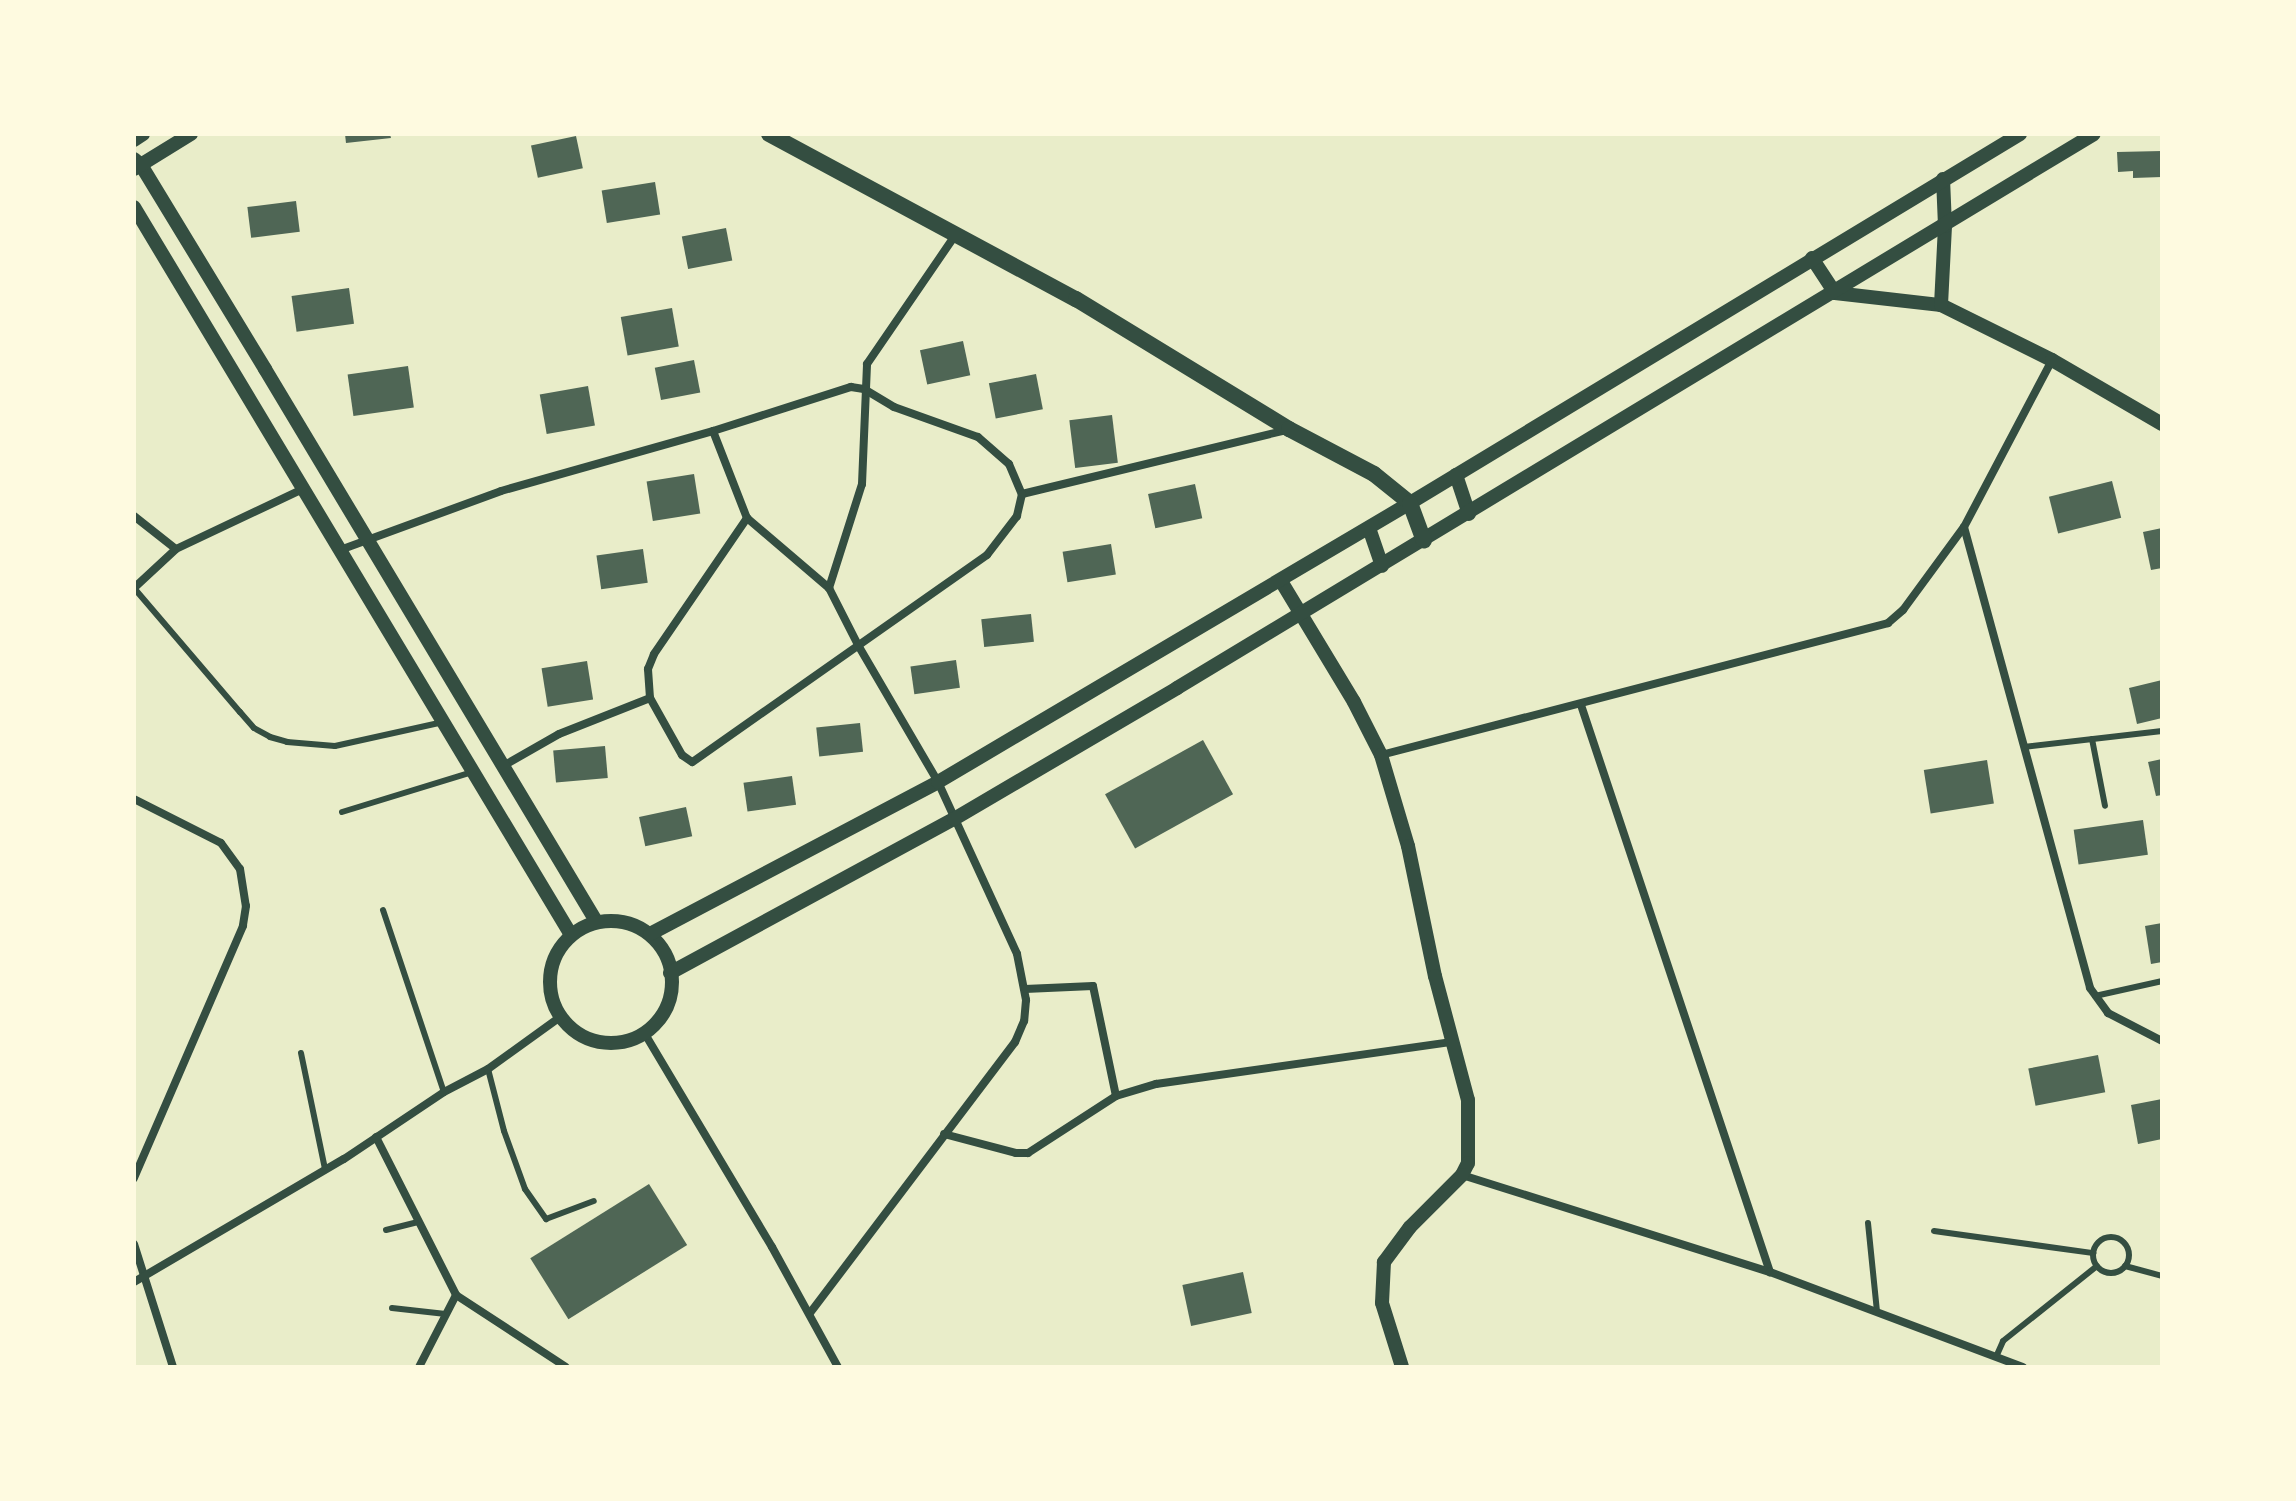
<!DOCTYPE html>
<html>
<head>
<meta charset="utf-8">
<style>
	body { margin:0 }
	#map { position:relative; width:2296px; height:1501px; overflow:hidden; background:#e9edc9; font-family:Mulish,sans-serif }
	div>[style] { position:absolute }
	.building>* { inset:0; background:#4f6655; transform-origin:0 0 }
	.service>* { height:6px; margin:-3px; padding:0 3px; transform-origin:3px; border-radius:3px; background:#344e41 }
	.service>.ring { margin:-3px; padding:0; box-sizing:content-box; background:none; border:6px solid #344e41; border-radius:50% }
	.minor>* { height:8px; margin:-4px; padding:0 4px; transform-origin:4px; border-radius:4px; background:#344e41 }
	.tertiary>* { height:14px; margin:-7px; padding:0 7px; transform-origin:7px; border-radius:7px; background:#344e41 }
	.tertiary>.ring { margin:-7px; padding:0; box-sizing:content-box; background:none; border:14px solid #344e41; border-radius:50% }
	.secondary>* { height:16px; margin:-8px; padding:0 8px; transform-origin:8px; border-radius:8px; background:#344e41 }
	span { translate:-50% -50%; white-space:nowrap; text-align:center; line-height:1.15; -webkit-text-stroke:6px #fefae0; paint-order:stroke }
	.frame { position:absolute; inset:0; border:136px solid #fefae0; pointer-events:none }
</style>
</head>
<body>
<div id="map">
	<div class="building">
		<i style="clip-path:polygon(345px 134px,390px 134px,391px 138px,346px 143px)"></i>
		<i style="left:576px;top:136px;width:33px;height:46px;rotate:78deg"></i>
		<i style="clip-path:polygon(2162px 151px,2162px 177px,2133px 178px,2133px 171px,2118px 172px,2117px 152px)"></i>
		<i style="left:655px;top:182px;width:33px;height:54px;rotate:81deg"></i>
		<i style="left:296px;top:201px;width:31px;height:49px;rotate:83deg"></i>
		<i style="left:726px;top:228px;width:33px;height:45px;rotate:79deg"></i>
		<i style="left:349px;top:288px;width:36px;height:58px;rotate:82deg"></i>
		<i style="left:672px;top:308px;width:39px;height:52px;rotate:80deg"></i>
		<i style="left:963px;top:341px;width:35px;height:44px;rotate:78deg"></i>
		<i style="left:694px;top:360px;width:33px;height:40px;rotate:79deg"></i>
		<i style="left:408px;top:366px;width:42px;height:61px;rotate:82deg"></i>
		<i style="left:1036px;top:374px;width:36px;height:48px;rotate:79deg"></i>
		<i style="left:588px;top:386px;width:40px;height:49px;rotate:80deg"></i>
		<i style="left:1112px;top:415px;width:48px;height:43px;rotate:83deg"></i>
		<i style="left:694px;top:474px;width:40px;height:48px;rotate:81deg"></i>
		<i style="left:2112px;top:481px;width:38px;height:65px;rotate:76deg"></i>
		<i style="left:1195px;top:484px;width:35px;height:48px;rotate:78deg"></i>
		<i style="clip-path:polygon(2162px 528px,2162px 568px,2151px 570px,2143px 532px)"></i>
		<i style="left:1111px;top:544px;width:31px;height:49px;rotate:81deg"></i>
		<i style="left:643px;top:549px;width:34px;height:47px;rotate:82deg"></i>
		<i style="left:1031px;top:614px;width:28px;height:50px;rotate:84deg"></i>
		<i style="left:956px;top:660px;width:28px;height:46px;rotate:82deg"></i>
		<i style="left:587px;top:661px;width:39px;height:46px;rotate:81deg"></i>
		<i style="clip-path:polygon(2162px 680px,2162px 718px,2137px 724px,2129px 688px)"></i>
		<i style="left:860px;top:723px;width:29px;height:44px;rotate:84deg"></i>
		<i style="left:1203px;top:740px;width:62px;height:112px;rotate:61deg"></i>
		<i style="left:605px;top:746px;width:32px;height:52px;rotate:85deg"></i>
		<i style="clip-path:polygon(2162px 759px,2162px 795px,2156px 796px,2148px 762px)"></i>
		<i style="left:1987px;top:760px;width:44px;height:64px;rotate:81deg"></i>
		<i style="left:792px;top:776px;width:29px;height:49px;rotate:82deg"></i>
		<i style="left:686px;top:807px;width:30px;height:48px;rotate:78deg"></i>
		<i style="left:2143px;top:820px;width:35px;height:70px;rotate:82deg"></i>
		<i style="clip-path:polygon(2162px 923px,2162px 962px,2151px 964px,2145px 926px)"></i>
		<i style="left:2098px;top:1055px;width:38px;height:71px;rotate:79deg"></i>
		<i style="clip-path:polygon(2162px 1099px,2162px 1139px,2138px 1144px,2131px 1105px)"></i>
		<i style="left:649px;top:1184px;width:72px;height:140px;rotate:58deg"></i>
		<i style="left:1243px;top:1272px;width:42px;height:62px;rotate:78deg"></i>
	</div>
	<div class="service">
		<i style="left:134px;top:588px;width:163px;rotate:49.5deg"></i>
		<i style="left:240px;top:712px;width:21px;rotate:49deg"></i>
		<i style="left:254px;top:728px;width:18px;rotate:29deg"></i>
		<i style="left:270px;top:737px;width:18px;rotate:16deg"></i>
		<i style="left:287px;top:742px;width:48px;rotate:4.8deg"></i>
		<i style="left:335px;top:746px;width:111px;rotate:-12.5deg"></i>
		<i style="left:2092px;top:739px;width:68px;rotate:79deg"></i>
		<i style="left:2024px;top:747px;width:139px;rotate:-6.6deg"></i>
		<i style="left:342px;top:812px;width:136px;rotate:-17.1deg"></i>
		<i style="left:383px;top:910px;width:192px;rotate:71.5deg"></i>
		<i style="left:2095px;top:996px;width:69px;rotate:-12.6deg"></i>
		<i style="left:301px;top:1053px;width:118px;rotate:78.3deg"></i>
		<i style="left:488px;top:1069px;width:64px;rotate:75.5deg"></i>
		<i style="left:504px;top:1131px;width:62px;rotate:70.1deg"></i>
		<i style="left:525px;top:1189px;width:37px;rotate:55deg"></i>
		<i style="left:546px;top:1219px;width:51px;rotate:-20.6deg"></i>
		<i style="left:1868px;top:1223px;width:89px;rotate:84.2deg"></i>
		<i style="left:386px;top:1230px;width:34px;rotate:-14deg"></i>
		<i style="left:1934px;top:1231px;width:161px;rotate:7.9deg"></i>
		<i class="ring" style="left:2093px;top:1237px;width:30px;height:30px"></i>
		<i style="left:2125px;top:1266px;width:38px;rotate:15deg"></i>
		<i style="left:392px;top:1308px;width:54px;rotate:6.3deg"></i>
		<i style="left:1996px;top:1357px;width:17px;rotate:-66deg"></i>
		<i style="left:2003px;top:1341px;width:120px;rotate:-38.6deg"></i>
	</div>
	<div class="minor">
		<i style="left:713px;top:431px;width:93px;rotate:68.7deg"></i>
		<i style="left:747px;top:518px;width:108px;rotate:40.5deg"></i>
		<i style="left:829px;top:588px;width:64px;rotate:63deg"></i>
		<i style="left:858px;top:645px;width:159px;rotate:59.7deg"></i>
		<i style="left:938px;top:782px;width:189px;rotate:65.3deg"></i>
		<i style="left:1017px;top:954px;width:47px;rotate:78.9deg"></i>
		<i style="left:1026px;top:1000px;width:21px;rotate:95deg"></i>
		<i style="left:1024px;top:1021px;width:23px;rotate:113deg"></i>
		<i style="left:1015px;top:1042px;width:340px;rotate:127.1deg"></i>
		<i style="left:1022px;top:494px;width:272px;rotate:-13.6deg"></i>
		<i style="left:134px;top:516px;width:53px;rotate:38.2deg"></i>
		<i style="left:1964px;top:527px;width:478px;rotate:74.7deg"></i>
		<i style="left:2090px;top:988px;width:31px;rotate:54deg"></i>
		<i style="left:2108px;top:1013px;width:61px;rotate:27.4deg"></i>
		<i style="left:340px;top:550px;width:171px;rotate:-20.1deg"></i>
		<i style="left:501px;top:491px;width:220px;rotate:-15.8deg"></i>
		<i style="left:713px;top:431px;width:145px;rotate:-17.7deg"></i>
		<i style="left:851px;top:387px;width:13px;rotate:9deg"></i>
		<i style="left:864px;top:389px;width:35px;rotate:31deg"></i>
		<i style="left:894px;top:407px;width:89px;rotate:19.7deg"></i>
		<i style="left:978px;top:437px;width:41px;rotate:41.1deg"></i>
		<i style="left:1009px;top:464px;width:33px;rotate:67deg"></i>
		<i style="left:1022px;top:494px;width:23px;rotate:103deg"></i>
		<i style="left:1017px;top:516px;width:49px;rotate:127.6deg"></i>
		<i style="left:987px;top:555px;width:360px;rotate:144.9deg"></i>
		<i style="left:692px;top:762px;width:12px;rotate:-145deg"></i>
		<i style="left:682px;top:755px;width:65px;rotate:-119.3deg"></i>
		<i style="left:650px;top:698px;width:29px;rotate:-94deg"></i>
		<i style="left:648px;top:669px;width:16px;rotate:-68deg"></i>
		<i style="left:654px;top:654px;width:165px;rotate:-55.6deg"></i>
		<i style="left:134px;top:588px;width:57px;rotate:-42.9deg"></i>
		<i style="left:176px;top:549px;width:140px;rotate:-25.3deg"></i>
		<i style="left:829px;top:588px;width:109px;rotate:-72.4deg"></i>
		<i style="left:862px;top:484px;width:120px;rotate:-87.6deg"></i>
		<i style="left:867px;top:364px;width:158px;rotate:-55.6deg"></i>
		<i style="left:1581px;top:705px;width:598px;rotate:71.57deg"></i>
		<i style="left:1381px;top:755px;width:524px;rotate:-14.59deg"></i>
		<i style="left:1888px;top:623px;width:20px;rotate:-41deg"></i>
		<i style="left:1903px;top:610px;width:103px;rotate:-53.7deg"></i>
		<i style="left:1964px;top:527px;width:189px;rotate:-62.2deg"></i>
		<i style="left:503px;top:766px;width:64px;rotate:-29.7deg"></i>
		<i style="left:559px;top:734px;width:98px;rotate:-21.6deg"></i>
		<i style="left:134px;top:799px;width:97px;rotate:26.8deg"></i>
		<i style="left:221px;top:843px;width:32px;rotate:54deg"></i>
		<i style="left:240px;top:869px;width:37px;rotate:81deg"></i>
		<i style="left:246px;top:906px;width:20px;rotate:99deg"></i>
		<i style="left:243px;top:926px;width:275px;rotate:113.4deg"></i>
		<i style="left:1025px;top:989px;width:68px;rotate:-2.5deg"></i>
		<i style="left:1093px;top:986px;width:112px;rotate:78.2deg"></i>
		<i style="left:645px;top:1034px;width:248px;rotate:59.2deg"></i>
		<i style="left:772px;top:1247px;width:137px;rotate:61.2deg"></i>
		<i style="left:944px;top:1134px;width:74px;rotate:14.8deg"></i>
		<i style="left:1016px;top:1153px;width:12px"></i>
		<i style="left:1028px;top:1153px;width:105px;rotate:-32.9deg"></i>
		<i style="left:1116px;top:1096px;width:42px;rotate:-16.7deg"></i>
		<i style="left:1156px;top:1084px;width:299px;rotate:-8.1deg"></i>
		<i style="left:376px;top:1137px;width:177px;rotate:63.1deg"></i>
		<i style="left:456px;top:1295px;width:131px;rotate:33.2deg"></i>
		<i style="left:1462px;top:1175px;width:323px;rotate:17.5deg"></i>
		<i style="left:1770px;top:1272px;width:270px;rotate:20.6deg"></i>
		<i style="left:134px;top:1244px;width:129px;rotate:72.4deg"></i>
		<i style="left:134px;top:1282px;width:243px;rotate:-30.4deg"></i>
		<i style="left:344px;top:1159px;width:120px;rotate:-33.8deg"></i>
		<i style="left:444px;top:1092px;width:50px;rotate:-27.6deg"></i>
		<i style="left:488px;top:1069px;width:89px;rotate:-35.8deg"></i>
		<i style="left:419px;top:1367px;width:81px;rotate:-62.8deg"></i>
	</div>
	<div class="tertiary">
		<i style="left:134px;top:140px;width:11px;rotate:-34deg"></i>
		<i style="left:134px;top:159px;width:9px;rotate:41deg"></i>
		<i style="left:141px;top:165px;width:239px;rotate:58.7deg"></i>
		<i style="left:265px;top:369px;width:644px;rotate:59.05deg"></i>
		<i style="left:134px;top:169px;width:67px;rotate:-31.6deg"></i>
		<i style="left:134px;top:207px;width:849px;rotate:59.02deg"></i>
		<i style="left:1812px;top:258px;width:42px;rotate:56.7deg"></i>
		<i style="left:1835px;top:293px;width:107px;rotate:6.5deg"></i>
		<i style="left:1941px;top:305px;width:124px;rotate:26.4deg"></i>
		<i style="left:2052px;top:360px;width:127px;rotate:30.2deg"></i>
		<i style="left:1941px;top:305px;width:79px;rotate:-87.1deg"></i>
		<i style="left:1945px;top:226px;width:47px;rotate:-92.4deg"></i>
		<i style="left:1456px;top:475px;width:41px;rotate:71.6deg"></i>
		<i style="left:1369px;top:528px;width:40px;rotate:71.1deg"></i>
		<i style="left:1281px;top:581px;width:141px;rotate:58.9deg"></i>
		<i style="left:1354px;top:702px;width:59px;rotate:63deg"></i>
		<i style="left:1381px;top:755px;width:95px;rotate:73.5deg"></i>
		<i style="left:1408px;top:846px;width:133px;rotate:78.3deg"></i>
		<i style="left:1435px;top:976px;width:128px;rotate:75.1deg"></i>
		<i style="left:1468px;top:1100px;width:63px;rotate:90deg"></i>
		<i style="left:1468px;top:1163px;width:13px;rotate:117deg"></i>
		<i style="left:1462px;top:1175px;width:74px;rotate:135deg"></i>
		<i style="left:1410px;top:1227px;width:44px;rotate:126.6deg"></i>
		<i style="left:1384px;top:1262px;width:41px;rotate:92.8deg"></i>
		<i style="left:1382px;top:1303px;width:67px;rotate:72.6deg"></i>
		<i class="ring" style="left:550px;top:921px;width:108px;height:108px"></i>
		<i style="left:650px;top:934px;width:326px;rotate:-27.8deg"></i>
		<i style="left:938px;top:782px;width:548px;rotate:-30.59deg"></i>
		<i style="left:1410px;top:503px;width:713px;rotate:-31.17deg"></i>
		<i style="left:670px;top:973px;width:323px;rotate:-28.5deg"></i>
		<i style="left:954px;top:819px;width:259px;rotate:-30.4deg"></i>
		<i style="left:1177px;top:688px;width:1071px;rotate:-31.14deg"></i>
	</div>
	<div class="secondary">
		<i style="left:769px;top:134px;width:349px;rotate:28.3deg"></i>
		<i style="left:1076px;top:299px;width:250px;rotate:31.4deg"></i>
		<i style="left:1289px;top:429px;width:96px;rotate:27.9deg"></i>
		<i style="left:1374px;top:474px;width:46px;rotate:38.9deg"></i>
		<i style="left:1410px;top:503px;width:40px;rotate:69.8deg"></i>
	</div>
	<div class="frame"></div>
</div>
</body>
</html>
